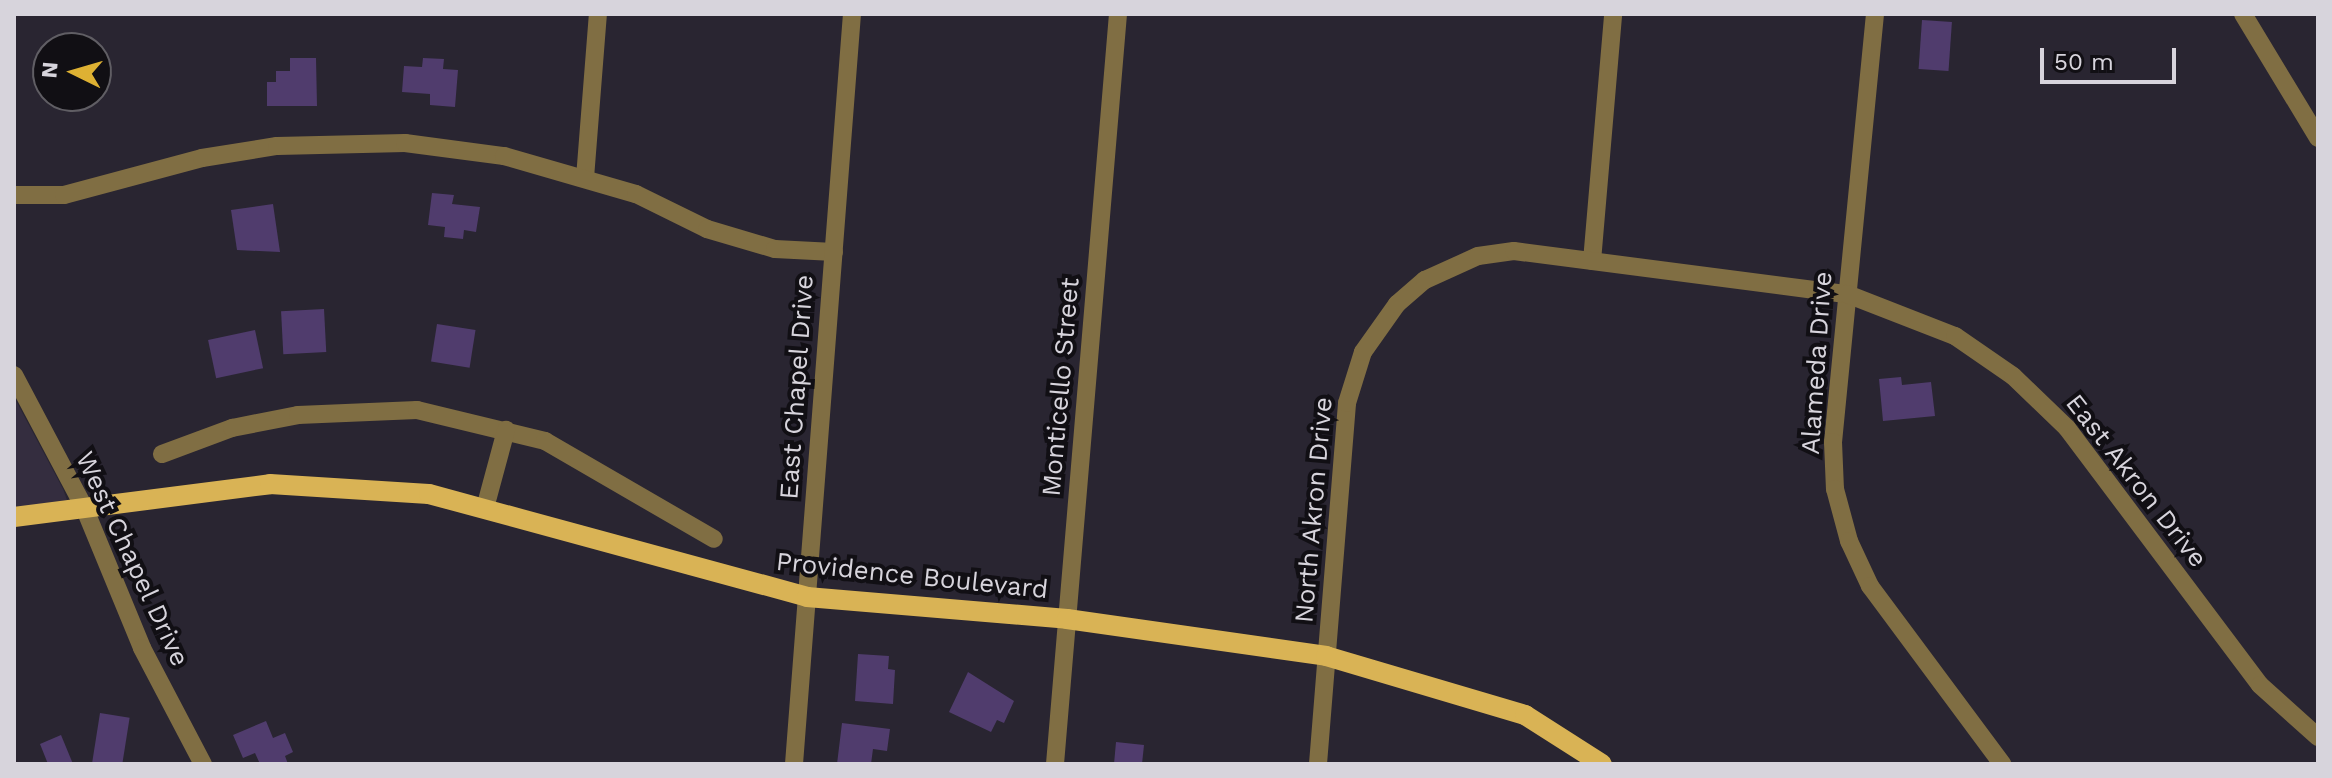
<!DOCTYPE html>
<html>
<head>
<meta charset="utf-8">
<style>
	body { margin:0 }
	#map { position:relative; width:2332px; height:778px; overflow:hidden; background:#292531; font-family:"Work Sans",sans-serif }
	div>[style] { position:absolute }
	.built>* { inset:0; background:#342d3f }
	.building>* { inset:0; background:#503c6d; transform-origin:0 0 }
	.minor>* { height:18px; margin:-9px; padding:0 9px; transform-origin:9px; border-radius:9px; background:#806e43 }
	.major>* { height:20px; margin:-10px; padding:0 10px; transform-origin:10px; border-radius:10px; background:#d9b355 }
	span { translate:-50% -50%; white-space:nowrap; text-align:center; line-height:1.15; -webkit-text-stroke:8px #110f14; paint-order:stroke }
	.street-label { font-size:26px; color:#d7d4dc }
	.frame { position:absolute; inset:0; border:16px solid #d7d4dc; pointer-events:none }
	.north { position:absolute; left:32px; top:32px; width:80px; height:80px; box-sizing:border-box; background:#110f14; border:2px solid #605e64; border-radius:50%; rotate:275deg; font-size:22px; font-weight:700; line-height:32px; text-align:center; color:#d7d4dc }
	.north::after { content:''; display:block; margin:auto; width:28px; height:36px; background:#deb133; clip-path:polygon(50% 0,100% 100%,50% 72%,0 100%) }
	.scale { position:absolute; left:2040px; top:48px; width:136px; height:36px; box-sizing:border-box; border:4px solid #d7d4dc; border-top:0; padding-left:10px; font-size:24px; line-height:28px; white-space:nowrap; color:#d7d4dc; -webkit-text-stroke:6px #110f14; paint-order:stroke }
</style>
</head>
<body>
<div id="map">
	<div class="built">
		<i style="clip-path:polygon(14px 397px,63px 489px,67px 500px,14px 508px)"></i>
	</div>
	<div class="building">
		<i style="left:1922px;top:20px;width:30px;height:49px;rotate:4deg"></i>
		<i style="clip-path:polygon(290px 58px,316px 58px,317px 106px,267px 106px,267px 82px,276px 82px,276px 71px,290px 71px)"></i>
		<i style="clip-path:polygon(423px 58px,444px 59px,443px 69px,458px 70px,455px 107px,430px 105px,430px 94px,402px 92px,404px 66px,422px 67px)"></i>
		<i style="clip-path:polygon(432px 193px,454px 195px,452px 204px,480px 207px,476px 232px,464px 230px,463px 239px,444px 237px,445px 227px,428px 225px)"></i>
		<i style="clip-path:polygon(273px 204px,280px 252px,237px 250px,231px 210px)"></i>
		<i style="left:324px;top:309px;width:43px;height:43px;rotate:87deg"></i>
		<i style="left:437px;top:324px;width:39px;height:38px;rotate:9deg"></i>
		<i style="left:255px;top:330px;width:39px;height:48px;rotate:78deg"></i>
		<i style="clip-path:polygon(1901px 377px,1902px 385px,1931px 382px,1935px 416px,1883px 421px,1879px 379px)"></i>
		<i style="clip-path:polygon(858px 654px,889px 656px,888px 669px,895px 670px,893px 704px,855px 701px)"></i>
		<i style="clip-path:polygon(968px 672px,1014px 701px,1004px 723px,997px 720px,991px 732px,949px 712px)"></i>
		<i style="left:100px;top:713px;width:30px;height:50px;rotate:9deg"></i>
		<i style="clip-path:polygon(266px 721px,273px 738px,285px 733px,293px 752px,285px 756px,288px 764px,260px 764px,255px 753px,243px 758px,233px 735px)"></i>
		<i style="clip-path:polygon(842px 723px,890px 729px,887px 751px,873px 749px,871px 764px,837px 764px)"></i>
		<i style="clip-path:polygon(61px 735px,73px 764px,48px 764px,40px 744px)"></i>
		<i style="clip-path:polygon(1116px 742px,1144px 745px,1142px 764px,1114px 764px)"></i>
	</div>
	<div class="minor">
		<i style="left:1875px;top:14px;width:430px;rotate:95.6deg"></i>
		<i style="left:1833px;top:442px;width:47px;rotate:87.6deg"></i>
		<i style="left:1835px;top:489px;width:54px;rotate:74.9deg"></i>
		<i style="left:1849px;top:541px;width:50px;rotate:65deg"></i>
		<i style="left:1870px;top:586px;width:222px;rotate:53.4deg"></i>
		<i style="left:2243px;top:14px;width:145px;rotate:58.8deg"></i>
		<i style="left:585px;top:178px;width:165px;rotate:-85.5deg"></i>
		<i style="left:14px;top:195px;width:50px"></i>
		<i style="left:64px;top:195px;width:143px;rotate:-15deg"></i>
		<i style="left:202px;top:158px;width:76px;rotate:-9.1deg"></i>
		<i style="left:277px;top:146px;width:128px;rotate:-1.3deg"></i>
		<i style="left:405px;top:143px;width:100px;rotate:7.5deg"></i>
		<i style="left:504px;top:156px;width:137px;rotate:16.1deg"></i>
		<i style="left:636px;top:194px;width:79px;rotate:26.2deg"></i>
		<i style="left:707px;top:229px;width:71px;rotate:16.4deg"></i>
		<i style="left:775px;top:249px;width:59px;rotate:2.9deg"></i>
		<i style="left:1592px;top:261px;width:248px;rotate:-85.1deg"></i>
		<i style="left:14px;top:375px;width:149px;rotate:62.1deg"></i>
		<i style="left:84px;top:507px;width:152px;rotate:67.6deg"></i>
		<i style="left:142px;top:648px;width:131px;rotate:62.3deg"></i>
		<i style="left:162px;top:454px;width:75px;rotate:-20.4deg"></i>
		<i style="left:232px;top:428px;width:67px;rotate:-11.1deg"></i>
		<i style="left:298px;top:415px;width:119px;rotate:-2.4deg"></i>
		<i style="left:417px;top:410px;width:132px;rotate:13.6deg"></i>
		<i style="left:545px;top:441px;width:195px;rotate:30.1deg"></i>
		<i style="left:485px;top:508px;width:81px;rotate:-74.9deg"></i>
		<i style="left:794px;top:764px;width:752px;rotate:-85.58deg"></i>
		<i style="left:1055px;top:764px;width:753px;rotate:-85.2deg"></i>
		<i style="left:1318px;top:764px;width:362px;rotate:-85.4deg"></i>
		<i style="left:1347px;top:403px;width:53px;rotate:-72.6deg"></i>
		<i style="left:1363px;top:352px;width:59px;rotate:-54.7deg"></i>
		<i style="left:1397px;top:304px;width:37px;rotate:-41deg"></i>
		<i style="left:1425px;top:280px;width:58px;rotate:-24.4deg"></i>
		<i style="left:1478px;top:256px;width:36px;rotate:-8deg"></i>
		<i style="left:1514px;top:251px;width:336px;rotate:7.4deg"></i>
		<i style="left:1847px;top:294px;width:116px;rotate:21.3deg"></i>
		<i style="left:1955px;top:336px;width:70px;rotate:34.6deg"></i>
		<i style="left:2013px;top:376px;width:75px;rotate:43.9deg"></i>
		<i style="left:2067px;top:428px;width:321px;rotate:53.1deg"></i>
		<i style="left:2260px;top:685px;width:78px;rotate:41.9deg"></i>
	</div>
	<div class="major">
		<i style="left:14px;top:517px;width:258px;rotate:-7.3deg"></i>
		<i style="left:270px;top:484px;width:159px;rotate:3.6deg"></i>
		<i style="left:429px;top:494px;width:392px;rotate:15.2deg"></i>
		<i style="left:807px;top:597px;width:261px;rotate:4.8deg"></i>
		<i style="left:1067px;top:619px;width:262px;rotate:8.1deg"></i>
		<i style="left:1326px;top:656px;width:208px;rotate:16.5deg"></i>
		<i style="left:1525px;top:715px;width:91px;rotate:32.5deg"></i>
	</div>
	<div class="street-label">
		<span style="left:1817px;top:363px;rotate:-86deg">Alameda Drive</span>
		<span style="left:797px;top:387px;rotate:-86deg">East Chapel Drive</span>
		<span style="left:1061px;top:387px;rotate:-85deg">Monticello Street</span>
		<span style="left:2136px;top:481px;rotate:52deg">East Akron Drive</span>
		<span style="left:1314px;top:510px;rotate:-85deg">North Akron Drive</span>
		<span style="left:132px;top:559px;rotate:65deg">West Chapel Drive</span>
		<span style="left:912px;top:576px;rotate:6deg">Providence Boulevard</span>
	</div>
	<div class="frame"></div>
	<div class="north">N</div>
	<div class="scale">50 m</div>
</div>
</body>
</html>
